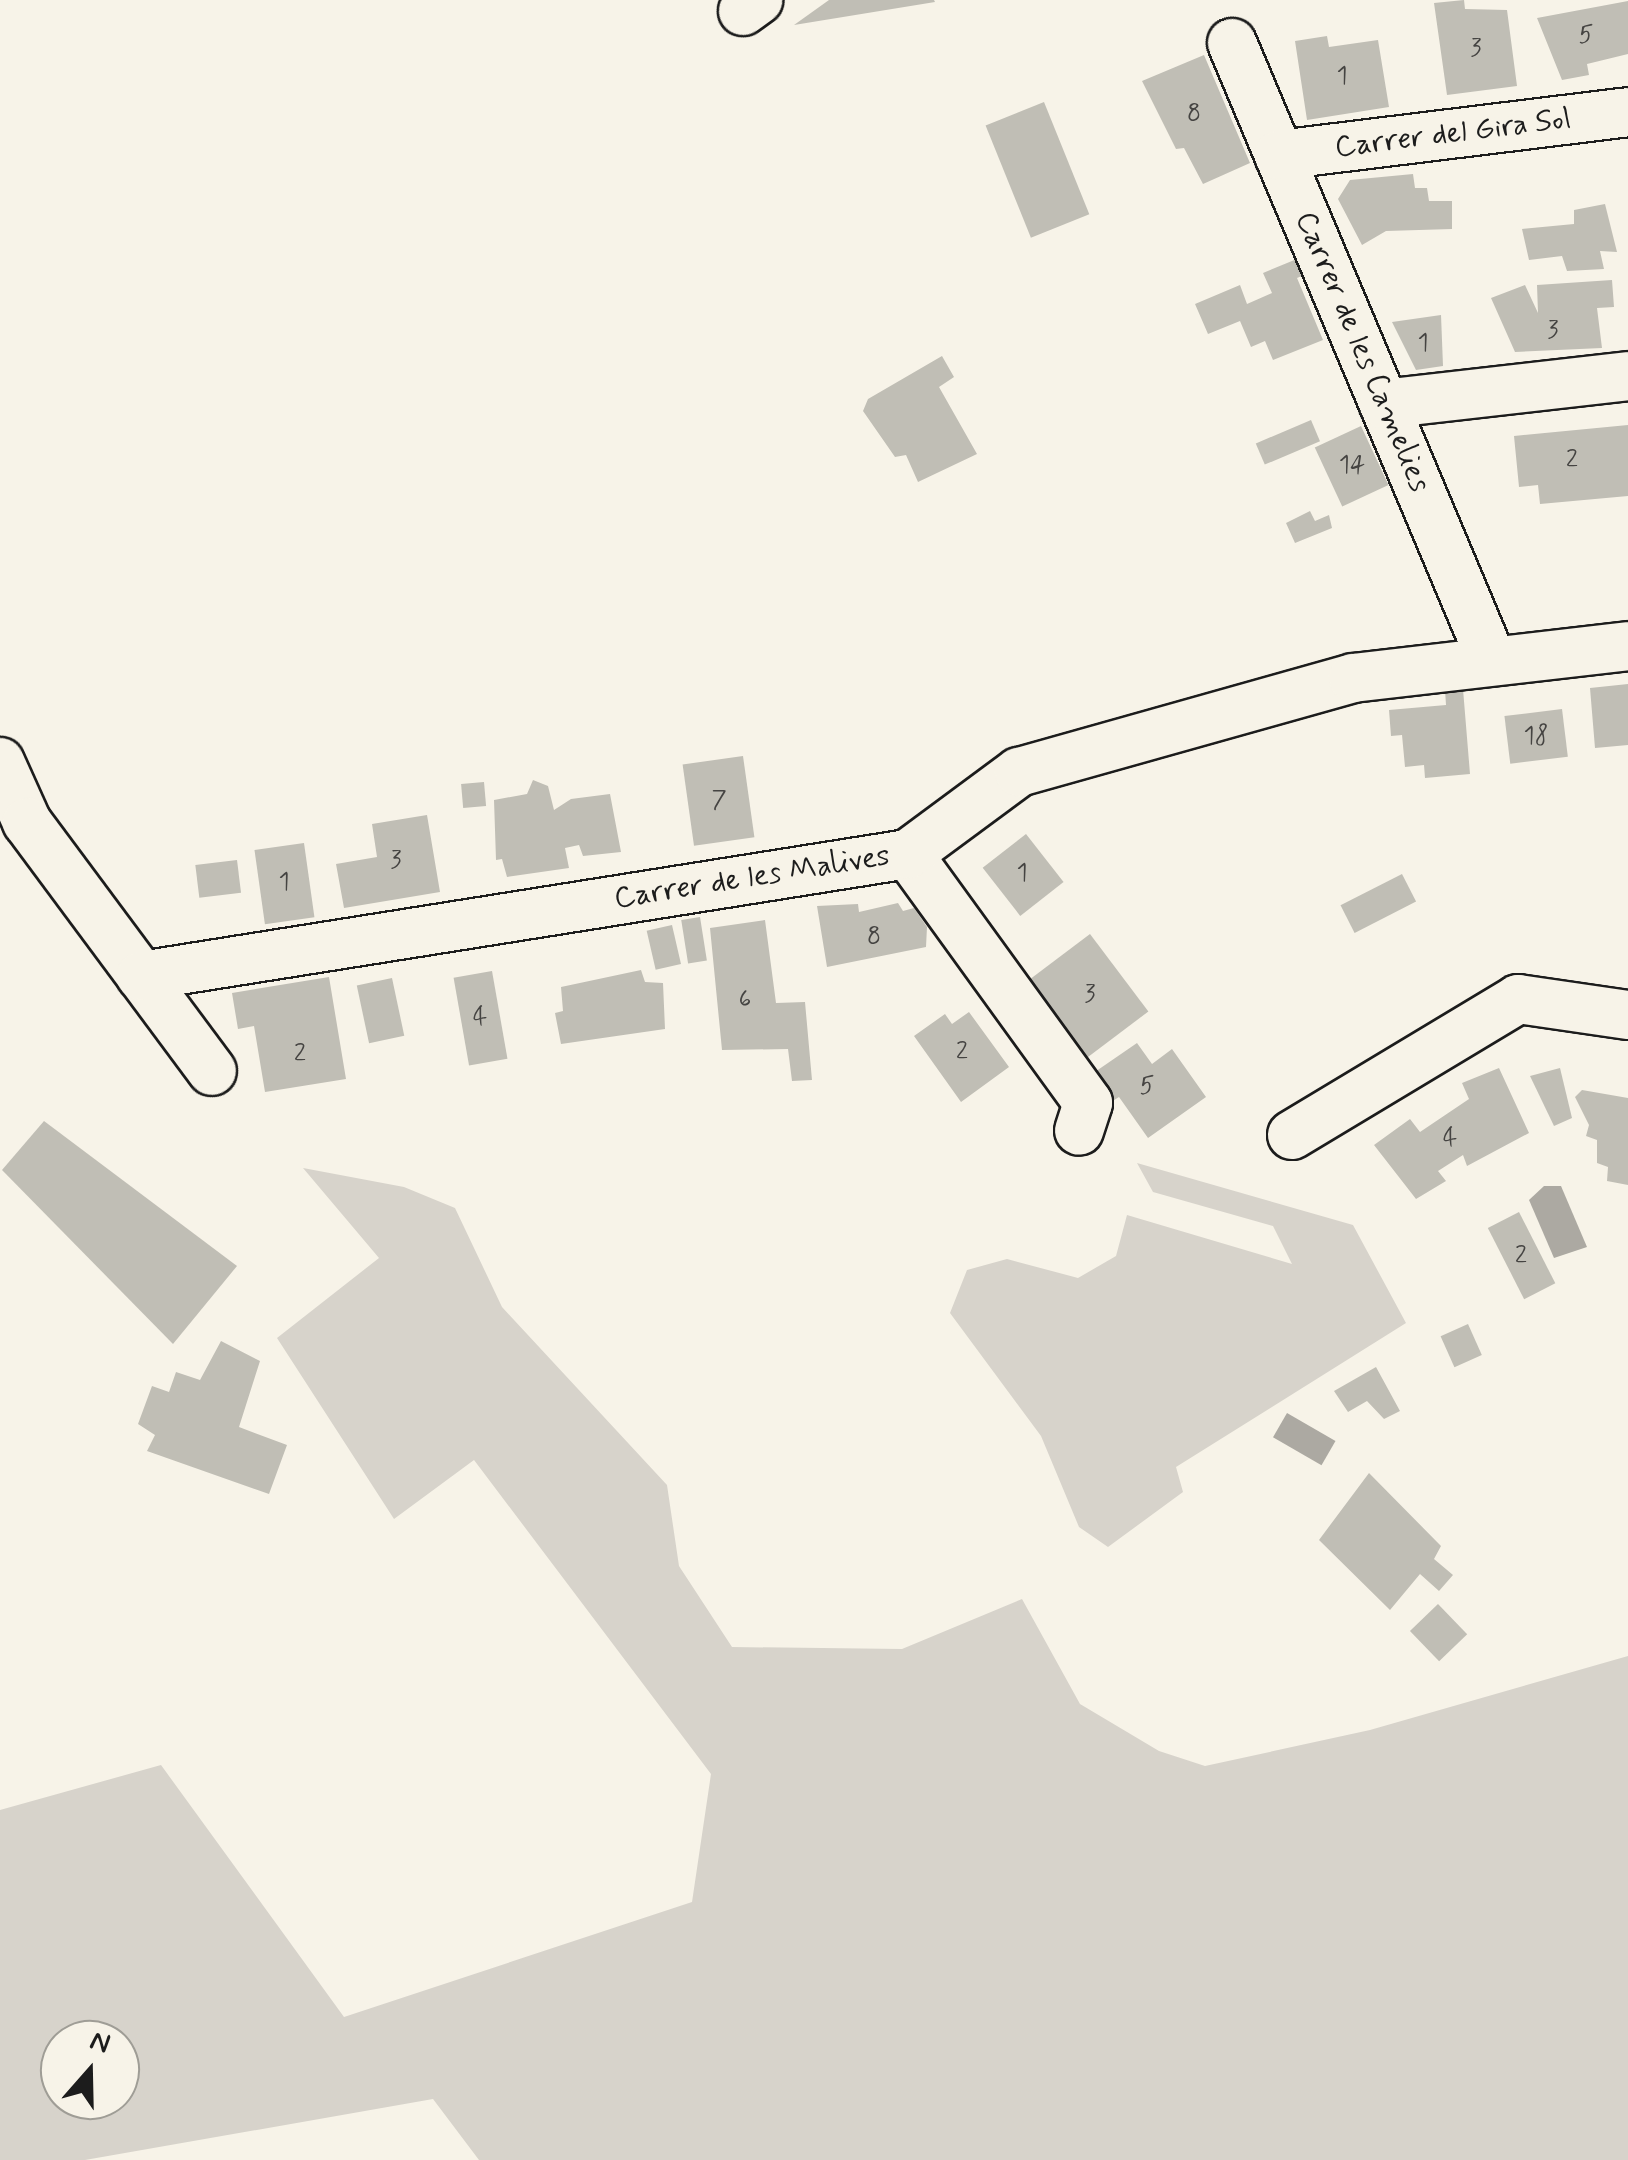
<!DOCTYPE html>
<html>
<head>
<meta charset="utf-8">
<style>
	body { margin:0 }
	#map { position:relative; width:1628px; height:2160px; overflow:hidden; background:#f7f3e8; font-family:Mynerve,sans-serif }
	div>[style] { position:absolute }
	.green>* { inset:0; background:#d7d3cb }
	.water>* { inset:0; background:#aca9a2; transform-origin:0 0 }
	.building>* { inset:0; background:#c0beb5; transform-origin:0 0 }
	.roads { filter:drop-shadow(2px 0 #1c1c1c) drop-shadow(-2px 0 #1c1c1c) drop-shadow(0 2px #1c1c1c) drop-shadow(0 -2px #1c1c1c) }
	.minor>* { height:48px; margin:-24px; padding:0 24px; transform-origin:24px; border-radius:24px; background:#f7f3e8 }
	span { translate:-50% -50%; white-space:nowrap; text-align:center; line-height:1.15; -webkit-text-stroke:8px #f7f3e8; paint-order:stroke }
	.number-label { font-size:25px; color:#454442 }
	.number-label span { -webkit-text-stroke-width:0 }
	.street-label { font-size:30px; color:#1c1c1c }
	.north { position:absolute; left:40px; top:2020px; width:100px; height:100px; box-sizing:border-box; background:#f7f3e8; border:2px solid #9f9d96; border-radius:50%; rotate:20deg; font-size:28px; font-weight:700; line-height:40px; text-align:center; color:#1c1c1c }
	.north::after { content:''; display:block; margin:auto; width:35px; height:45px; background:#1c1c1c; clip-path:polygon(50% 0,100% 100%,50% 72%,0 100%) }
</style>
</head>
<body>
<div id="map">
	<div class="green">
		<i style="clip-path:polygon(1137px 1163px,1353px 1225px,1406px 1323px,1176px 1467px,1183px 1492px,1108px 1547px,1079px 1527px,1041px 1436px,950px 1313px,967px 1270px,1007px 1259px,1078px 1278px,1116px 1256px,1127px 1215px,1292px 1264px,1273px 1226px,1153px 1192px)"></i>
		<i style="clip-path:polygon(evenodd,303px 1168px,404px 1187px,455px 1208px,502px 1307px,667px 1485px,679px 1566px,732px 1647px,902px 1649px,1022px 1599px,1080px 1704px,1159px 1751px,1205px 1766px,1370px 1730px,1628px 1656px,1628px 2160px,479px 2160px,433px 2099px,85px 2160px,0 2160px,0 1810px,161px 1765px,344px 2017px,692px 1902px,711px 1774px,474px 1460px,394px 1519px,277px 1338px,379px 1258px,303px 1168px,120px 2040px,120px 2100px,60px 2100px,60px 2040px,120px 2040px)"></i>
	</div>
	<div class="water">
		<i style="clip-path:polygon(1544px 1186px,1561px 1186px,1587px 1247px,1554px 1258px,1529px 1200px)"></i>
		<i style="left:1287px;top:1413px;width:56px;height:28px;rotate:30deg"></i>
	</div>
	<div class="building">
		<i style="clip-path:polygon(829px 0,934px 0,935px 2px,794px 25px)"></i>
		<i style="clip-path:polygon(1464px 0,1465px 9px,1507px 10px,1517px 86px,1447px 95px,1434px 3px)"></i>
		<i style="clip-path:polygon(1628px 1px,1628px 54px,1587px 64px,1589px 75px,1562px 80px,1537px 18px)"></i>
		<i style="clip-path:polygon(1327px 36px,1329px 47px,1378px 40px,1389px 107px,1307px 120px,1295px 41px)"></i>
		<i style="clip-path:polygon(1204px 55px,1250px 163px,1203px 184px,1184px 148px,1176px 149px,1142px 81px)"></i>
		<i style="left:1044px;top:102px;width:121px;height:63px;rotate:68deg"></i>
		<i style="clip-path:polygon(1413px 174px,1415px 188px,1427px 188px,1429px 201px,1452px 201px,1452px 229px,1386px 231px,1362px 245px,1338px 199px,1350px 180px)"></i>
		<i style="clip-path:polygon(1605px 204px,1617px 252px,1600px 251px,1604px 269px,1567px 271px,1562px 256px,1529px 260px,1522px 229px,1574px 224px,1574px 210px)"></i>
		<i style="clip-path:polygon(1309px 254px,1316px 270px,1297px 278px,1323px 340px,1273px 360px,1265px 341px,1251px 347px,1240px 321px,1208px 334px,1195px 304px,1240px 285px,1247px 304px,1272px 293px,1263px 273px)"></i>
		<i style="clip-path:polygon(1612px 280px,1614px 307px,1597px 308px,1602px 348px,1515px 352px,1491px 298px,1525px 285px,1538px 313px,1537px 285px)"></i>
		<i style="clip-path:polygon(1441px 315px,1443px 366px,1416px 370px,1392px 322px)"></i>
		<i style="clip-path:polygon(942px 356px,954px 377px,939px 387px,977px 454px,918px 482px,906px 455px,895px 457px,863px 411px,868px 399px)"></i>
		<i style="left:1311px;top:420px;width:23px;height:60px;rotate:67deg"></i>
		<i style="clip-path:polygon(1628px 425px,1628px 496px,1540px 504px,1538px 485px,1519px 487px,1514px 436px)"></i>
		<i style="left:1361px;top:426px;width:65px;height:51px;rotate:65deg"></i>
		<i style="clip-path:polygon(1310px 511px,1315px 521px,1329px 515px,1332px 528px,1295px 543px,1286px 523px)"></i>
		<i style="clip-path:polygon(1628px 684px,1628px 745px,1595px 748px,1590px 688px)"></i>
		<i style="clip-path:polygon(1463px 689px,1470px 774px,1425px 778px,1424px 765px,1405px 767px,1402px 735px,1391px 736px,1389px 710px,1446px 705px,1445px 690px)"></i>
		<i style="left:1562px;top:709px;width:48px;height:58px;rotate:83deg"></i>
		<i style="left:743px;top:756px;width:82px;height:61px;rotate:82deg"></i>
		<i style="clip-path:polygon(533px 780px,548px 786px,554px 810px,571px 799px,610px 794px,621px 852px,583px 856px,579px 845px,565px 848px,569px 868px,507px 877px,502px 859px,496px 860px,494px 800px,527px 794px)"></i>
		<i style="left:484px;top:782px;width:24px;height:23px;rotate:85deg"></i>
		<i style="clip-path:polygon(427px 815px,440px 892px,344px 908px,336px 864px,377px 857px,372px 824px)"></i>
		<i style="left:1026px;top:834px;width:61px;height:55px;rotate:52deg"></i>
		<i style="left:304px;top:843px;width:75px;height:50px;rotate:82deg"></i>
		<i style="left:237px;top:860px;width:33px;height:42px;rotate:83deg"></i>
		<i style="left:1402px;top:874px;width:31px;height:69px;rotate:63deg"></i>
		<i style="clip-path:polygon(898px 903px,903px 911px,914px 908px,927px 927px,926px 947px,827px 967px,817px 906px,858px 904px,859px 912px)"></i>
		<i style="left:700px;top:917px;width:44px;height:19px;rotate:81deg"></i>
		<i style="clip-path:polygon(765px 920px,776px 1003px,805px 1002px,812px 1080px,792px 1081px,788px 1049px,722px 1050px,710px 928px)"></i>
		<i style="left:672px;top:925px;width:40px;height:26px;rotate:77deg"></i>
		<i style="left:1090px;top:934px;width:97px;height:76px;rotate:53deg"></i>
		<i style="clip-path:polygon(641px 970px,645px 982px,663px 983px,665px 1029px,561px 1044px,555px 1013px,563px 1011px,561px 987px)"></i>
		<i style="left:492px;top:971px;width:89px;height:39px;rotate:80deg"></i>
		<i style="clip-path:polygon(329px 977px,346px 1079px,265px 1092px,254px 1026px,238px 1029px,232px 993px)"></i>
		<i style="left:392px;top:978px;width:59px;height:36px;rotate:78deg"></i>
		<i style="clip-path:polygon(969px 1012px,1009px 1067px,961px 1102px,914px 1036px,945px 1014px,952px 1024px)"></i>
		<i style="clip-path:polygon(1137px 1043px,1152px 1064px,1172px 1049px,1206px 1097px,1148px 1138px,1119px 1097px,1108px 1104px,1089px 1076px)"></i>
		<i style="clip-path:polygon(1499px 1068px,1529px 1133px,1467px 1166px,1463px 1155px,1438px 1171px,1446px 1181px,1416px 1199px,1374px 1145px,1410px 1119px,1420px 1132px,1469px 1099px,1462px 1083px)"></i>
		<i style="clip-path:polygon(1560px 1068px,1572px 1118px,1554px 1126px,1530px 1076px)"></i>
		<i style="clip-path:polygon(1582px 1090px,1628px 1098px,1628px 1185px,1607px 1181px,1608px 1167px,1597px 1163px,1597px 1140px,1586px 1136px,1589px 1125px,1575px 1097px)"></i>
		<i style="clip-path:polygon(44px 1121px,237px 1266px,173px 1344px,2px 1170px)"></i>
		<i style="left:1519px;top:1212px;width:80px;height:35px;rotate:63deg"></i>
		<i style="left:1468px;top:1324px;width:34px;height:30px;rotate:66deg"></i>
		<i style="clip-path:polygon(221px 1341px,260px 1361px,239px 1427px,287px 1445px,269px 1494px,147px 1451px,155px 1435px,138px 1424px,152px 1386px,169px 1392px,176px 1372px,200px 1380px)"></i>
		<i style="clip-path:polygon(1376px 1367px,1400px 1411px,1384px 1419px,1367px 1401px,1348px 1412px,1334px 1391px)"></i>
		<i style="clip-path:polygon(1369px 1473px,1441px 1546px,1434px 1559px,1453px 1575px,1439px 1591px,1420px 1574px,1390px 1610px,1319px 1540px)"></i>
		<i style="left:1438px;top:1604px;width:42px;height:39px;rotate:46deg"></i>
	</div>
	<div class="roads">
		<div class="minor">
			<i style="left:743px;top:11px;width:19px;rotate:-36deg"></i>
			<i style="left:1232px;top:43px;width:670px;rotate:67.18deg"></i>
			<i style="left:1279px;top:155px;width:352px;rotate:-7deg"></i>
			<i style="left:1384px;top:404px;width:246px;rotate:-6.5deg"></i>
			<i style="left:0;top:762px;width:66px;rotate:65.8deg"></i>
			<i style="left:27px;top:822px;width:310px;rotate:53.4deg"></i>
			<i style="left:908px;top:854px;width:307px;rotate:54.1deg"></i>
			<i style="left:1088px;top:1103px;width:29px;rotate:108deg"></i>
			<i style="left:141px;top:976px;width:777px;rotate:-9.04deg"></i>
			<i style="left:908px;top:854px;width:138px;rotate:-36.5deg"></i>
			<i style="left:1019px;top:772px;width:347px;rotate:-15.7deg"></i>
			<i style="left:1353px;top:678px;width:277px;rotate:-6.6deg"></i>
			<i style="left:1292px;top:1135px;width:264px;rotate:-31deg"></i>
			<i style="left:1518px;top:999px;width:111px;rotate:8.3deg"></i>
		</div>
	</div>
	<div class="number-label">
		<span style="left:1586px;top:36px">5</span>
		<span style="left:1476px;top:49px">3</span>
		<span style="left:1342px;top:77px">1</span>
		<span style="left:1194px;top:114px">8</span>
		<span style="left:1553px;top:331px">3</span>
		<span style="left:1423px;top:344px">1</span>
		<span style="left:1572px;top:460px">2</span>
		<span style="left:1352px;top:466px">14</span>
		<span style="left:1536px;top:737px">18</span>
		<span style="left:719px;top:801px">7</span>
		<span style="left:396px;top:861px">3</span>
		<span style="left:1022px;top:874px">1</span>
		<span style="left:284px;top:883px">1</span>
		<span style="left:874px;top:937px">8</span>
		<span style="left:1090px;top:995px">3</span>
		<span style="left:745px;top:1000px">6</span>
		<span style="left:480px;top:1018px">4</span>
		<span style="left:962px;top:1052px">2</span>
		<span style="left:300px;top:1054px">2</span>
		<span style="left:1147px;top:1087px">5</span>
		<span style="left:1450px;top:1139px">4</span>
		<span style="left:1521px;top:1256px">2</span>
	</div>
	<div class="street-label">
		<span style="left:1453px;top:134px;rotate:-7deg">Carrer del Gira Sol</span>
		<span style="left:1362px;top:352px;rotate:67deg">Carrer de les Camelies</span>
		<span style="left:752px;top:878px;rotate:-9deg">Carrer de les Malives</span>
	</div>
	<div class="north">N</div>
</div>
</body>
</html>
